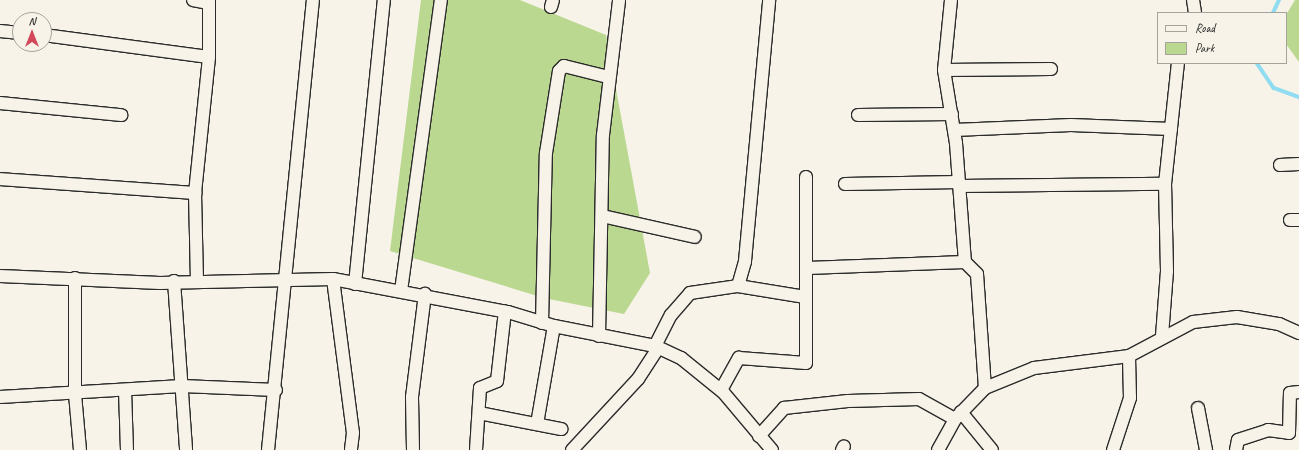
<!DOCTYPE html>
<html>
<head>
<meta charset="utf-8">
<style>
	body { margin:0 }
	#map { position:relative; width:1299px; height:450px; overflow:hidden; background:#f7f3e8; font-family:Caveat,sans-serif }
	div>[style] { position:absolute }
	.green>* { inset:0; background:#bad890 }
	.stream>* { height:3.5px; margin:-1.75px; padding:0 1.75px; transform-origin:1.75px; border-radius:1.75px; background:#90dcf0 }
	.roads { filter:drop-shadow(1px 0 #2b2b2b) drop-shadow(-1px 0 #2b2b2b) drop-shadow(0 1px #2b2b2b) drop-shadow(0 -1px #2b2b2b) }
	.minor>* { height:12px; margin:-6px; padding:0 6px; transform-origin:6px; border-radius:6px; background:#f7f3e8 }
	span { translate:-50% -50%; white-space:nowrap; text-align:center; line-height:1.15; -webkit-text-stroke:3.5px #f7f3e8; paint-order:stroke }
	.legend { position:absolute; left:1157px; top:12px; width:130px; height:52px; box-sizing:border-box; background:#f7f3e8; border:1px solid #a5a39c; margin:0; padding:5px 7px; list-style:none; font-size:12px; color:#2b2b2b }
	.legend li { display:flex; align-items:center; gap:8px; height:20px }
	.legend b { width:20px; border:1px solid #a5a39c }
	.north { position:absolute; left:12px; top:12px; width:40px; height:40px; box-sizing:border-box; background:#f7f3e8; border:1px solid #a5a39c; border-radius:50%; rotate:0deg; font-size:11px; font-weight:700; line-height:16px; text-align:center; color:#2b2b2b }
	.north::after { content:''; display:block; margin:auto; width:14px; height:18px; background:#d1495b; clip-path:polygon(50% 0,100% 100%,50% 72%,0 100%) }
</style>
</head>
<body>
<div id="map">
	<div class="green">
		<i style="clip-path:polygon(421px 0,520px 0,606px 35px,650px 273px,624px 314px,544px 298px,390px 251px)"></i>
		<i style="clip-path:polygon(1295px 0,1299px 0,1299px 62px,1286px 44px,1286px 15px)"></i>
	</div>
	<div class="stream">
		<i style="left:1273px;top:13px;width:14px;rotate:-65deg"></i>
		<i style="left:1257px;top:63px;width:30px;rotate:56deg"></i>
		<i style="left:1274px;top:88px;width:27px;rotate:20deg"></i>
	</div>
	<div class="roads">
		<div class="minor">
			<i style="left:193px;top:0;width:16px;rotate:11deg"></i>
			<i style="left:951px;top:0;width:70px;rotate:95.7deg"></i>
			<i style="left:944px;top:70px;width:74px;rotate:80.7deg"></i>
			<i style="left:956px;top:143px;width:119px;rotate:85.7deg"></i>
			<i style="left:965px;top:262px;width:17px;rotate:45deg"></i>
			<i style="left:977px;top:274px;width:114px;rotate:86deg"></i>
			<i style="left:1193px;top:0;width:13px;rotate:81deg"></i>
			<i style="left:551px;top:7px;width:7px;rotate:-74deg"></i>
			<i style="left:0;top:31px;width:20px;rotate:6deg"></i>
			<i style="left:44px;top:35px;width:166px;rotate:7.6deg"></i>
			<i style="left:209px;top:57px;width:57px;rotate:-90deg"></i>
			<i style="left:944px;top:70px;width:107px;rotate:-0.5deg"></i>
			<i style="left:0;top:103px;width:122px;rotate:5.7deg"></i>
			<i style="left:858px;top:115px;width:94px;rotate:-0.6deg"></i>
			<i style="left:954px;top:130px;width:117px;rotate:-2.4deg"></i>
			<i style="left:1071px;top:125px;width:100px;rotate:2.3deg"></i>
			<i style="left:1280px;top:165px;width:19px;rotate:-3deg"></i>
			<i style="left:0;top:179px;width:196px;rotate:4.1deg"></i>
			<i style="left:845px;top:184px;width:114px;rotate:-1deg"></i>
			<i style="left:959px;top:186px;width:206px;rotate:-0.6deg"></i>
			<i style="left:602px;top:216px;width:95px;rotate:12.7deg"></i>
			<i style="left:1290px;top:220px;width:9px"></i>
			<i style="left:807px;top:268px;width:158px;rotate:-2.2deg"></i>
			<i style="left:0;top:276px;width:160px;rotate:2.5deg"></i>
			<i style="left:160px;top:283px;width:173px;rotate:-1.3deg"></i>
			<i style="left:333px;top:279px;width:178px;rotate:10.7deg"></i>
			<i style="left:508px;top:312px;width:48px;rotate:16.9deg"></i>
			<i style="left:554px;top:326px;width:103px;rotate:11.2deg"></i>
			<i style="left:655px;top:346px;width:29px;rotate:25deg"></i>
			<i style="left:681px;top:358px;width:54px;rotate:39deg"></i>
			<i style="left:723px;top:392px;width:76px;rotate:49.8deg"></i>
			<i style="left:75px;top:278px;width:116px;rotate:90deg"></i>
			<i style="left:75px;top:394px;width:56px;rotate:84.9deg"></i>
			<i style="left:333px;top:279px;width:155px;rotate:82.6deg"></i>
			<i style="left:353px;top:433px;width:17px;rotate:97deg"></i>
			<i style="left:174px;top:281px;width:169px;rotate:85.9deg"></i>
			<i style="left:197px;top:281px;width:88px;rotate:-91.3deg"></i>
			<i style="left:195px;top:193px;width:137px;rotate:-84.1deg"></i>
			<i style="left:355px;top:284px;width:285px;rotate:-84.2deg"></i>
			<i style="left:738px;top:286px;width:26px;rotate:-74deg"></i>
			<i style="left:745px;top:261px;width:262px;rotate:-84.7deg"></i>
			<i style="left:401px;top:291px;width:294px;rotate:-82.2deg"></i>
			<i style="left:542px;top:323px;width:170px;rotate:-88.7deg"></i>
			<i style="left:546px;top:153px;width:83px;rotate:-81deg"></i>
			<i style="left:559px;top:71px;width:7px;rotate:-45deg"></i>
			<i style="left:564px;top:66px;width:45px;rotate:14deg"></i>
			<i style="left:599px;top:336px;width:201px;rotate:-88.9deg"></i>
			<i style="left:603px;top:135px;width:136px;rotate:-83.2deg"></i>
			<i style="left:1162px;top:336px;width:65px;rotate:-85.6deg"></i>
			<i style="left:1167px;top:271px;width:87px;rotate:-91.3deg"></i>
			<i style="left:1165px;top:184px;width:122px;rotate:-83.9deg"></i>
			<i style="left:655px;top:346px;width:35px;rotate:-63deg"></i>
			<i style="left:671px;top:315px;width:29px;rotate:-49deg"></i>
			<i style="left:690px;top:293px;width:49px;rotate:-8.3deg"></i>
			<i style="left:738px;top:286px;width:68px;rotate:9.3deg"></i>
			<i style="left:125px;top:390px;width:60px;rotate:88.1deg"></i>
			<i style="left:721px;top:390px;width:37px;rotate:-61deg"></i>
			<i style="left:739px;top:358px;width:67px;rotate:4.3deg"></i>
			<i style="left:806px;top:363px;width:186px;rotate:-90deg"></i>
			<i style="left:0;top:397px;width:182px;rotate:-3.5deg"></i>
			<i style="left:182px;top:386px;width:94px;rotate:2.4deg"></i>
			<i style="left:1198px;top:408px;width:43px;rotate:79.2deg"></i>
			<i style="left:961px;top:412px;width:49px;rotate:50.8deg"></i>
			<i style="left:479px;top:413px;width:84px;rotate:11deg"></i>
			<i style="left:537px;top:424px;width:99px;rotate:-80.2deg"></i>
			<i style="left:759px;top:436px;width:38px;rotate:-48deg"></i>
			<i style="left:784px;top:408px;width:64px;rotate:-6.2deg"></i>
			<i style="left:848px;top:401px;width:71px;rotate:-1.6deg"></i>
			<i style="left:919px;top:399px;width:41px;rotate:29.1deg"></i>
			<i style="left:268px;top:450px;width:452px;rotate:-84.3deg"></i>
			<i style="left:413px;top:450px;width:53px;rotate:-91.1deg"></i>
			<i style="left:412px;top:397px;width:104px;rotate:-82.8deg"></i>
			<i style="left:476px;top:450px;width:62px;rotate:-86.3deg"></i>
			<i style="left:480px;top:388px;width:18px;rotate:-22deg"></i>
			<i style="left:497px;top:381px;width:70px;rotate:-83.5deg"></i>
			<i style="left:572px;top:450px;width:97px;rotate:-47.1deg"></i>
			<i style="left:638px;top:379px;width:37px;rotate:-57deg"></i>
			<i style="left:842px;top:450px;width:4px;rotate:-63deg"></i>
			<i style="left:938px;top:450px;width:35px;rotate:-61deg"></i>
			<i style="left:955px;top:419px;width:43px;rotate:-45.9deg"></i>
			<i style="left:985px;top:388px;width:53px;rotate:-22.2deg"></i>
			<i style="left:1034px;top:368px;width:96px;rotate:-7.2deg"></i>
			<i style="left:1129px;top:356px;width:72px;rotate:-28deg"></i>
			<i style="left:1193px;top:322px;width:44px;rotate:-6.5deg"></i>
			<i style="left:1237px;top:317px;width:43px;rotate:9.5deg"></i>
			<i style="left:1279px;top:324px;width:22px;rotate:24deg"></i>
			<i style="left:1113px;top:450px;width:55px;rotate:-71.9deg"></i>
			<i style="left:1130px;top:398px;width:42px;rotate:-91.4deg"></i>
			<i style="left:1236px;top:450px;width:10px;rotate:-79deg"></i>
			<i style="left:1238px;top:440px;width:32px;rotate:-18deg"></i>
			<i style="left:1268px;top:430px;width:21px;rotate:8deg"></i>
			<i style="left:1289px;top:433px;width:40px;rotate:-88.6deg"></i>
			<i style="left:1290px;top:393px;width:9px;rotate:-6deg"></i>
		</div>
	</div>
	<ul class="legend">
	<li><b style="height:5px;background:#f7f3e8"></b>Road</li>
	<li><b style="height:11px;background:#bad890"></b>Park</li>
	</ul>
	<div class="north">N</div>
</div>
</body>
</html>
